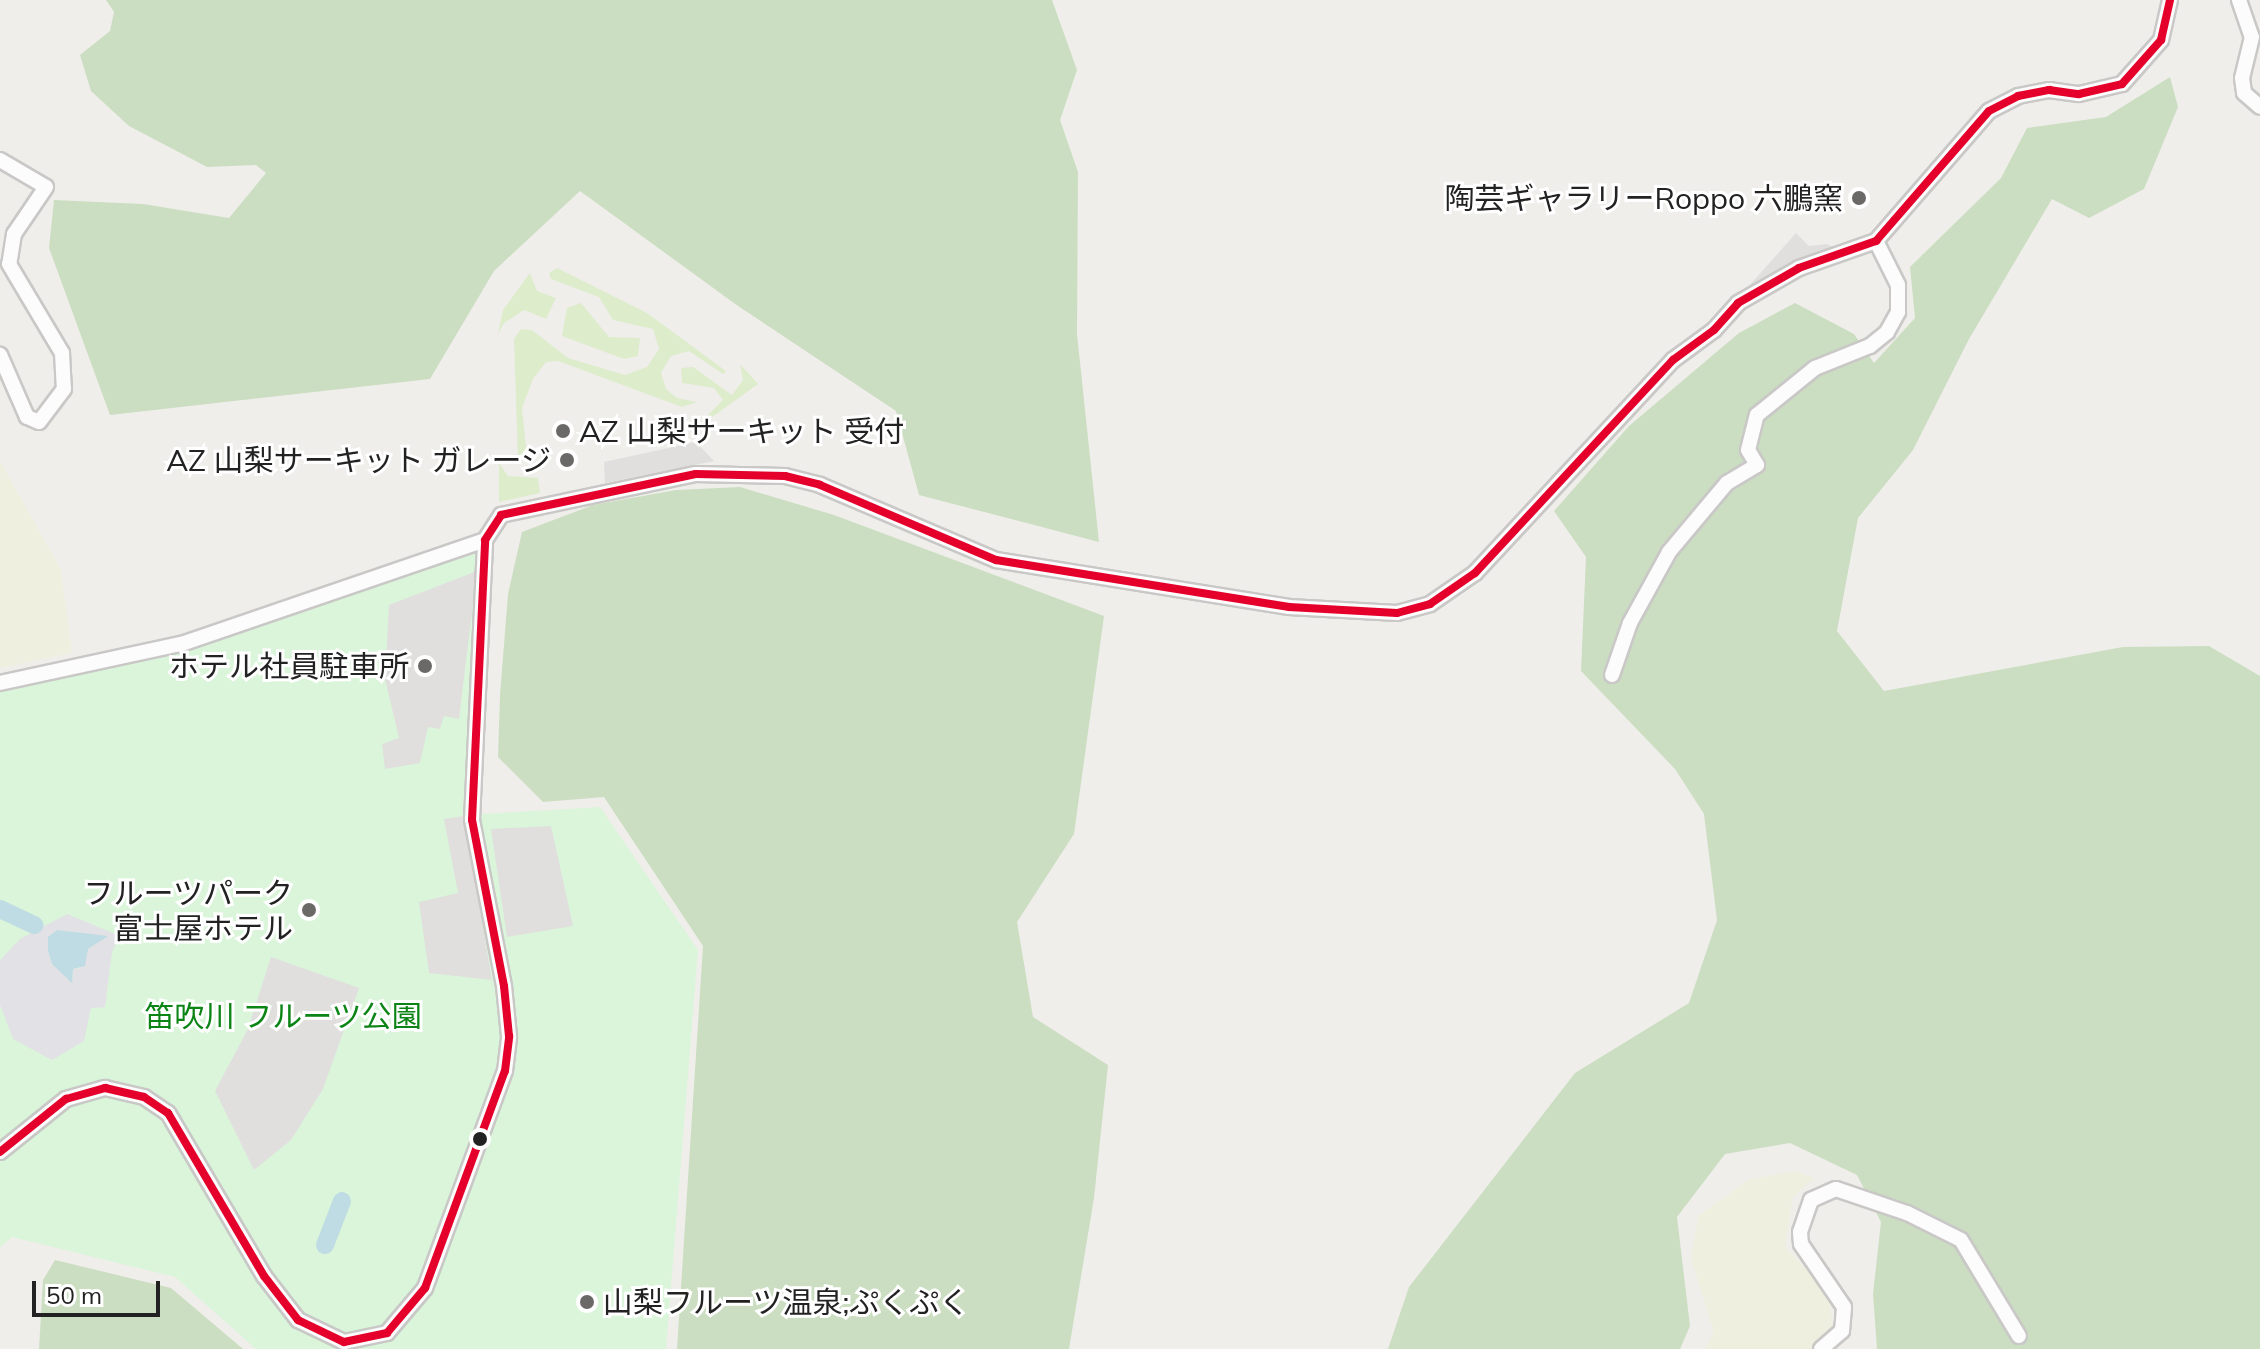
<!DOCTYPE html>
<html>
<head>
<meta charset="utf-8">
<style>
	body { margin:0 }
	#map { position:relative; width:2260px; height:1349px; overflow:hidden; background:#f0eeeb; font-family:Mulish,"Noto Sans JP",sans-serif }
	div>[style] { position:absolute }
	.farmland>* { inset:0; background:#efefdf }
	.grass>* { inset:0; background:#ddeccb }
	.forest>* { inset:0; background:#cbdec1 }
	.park>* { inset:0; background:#daf5da }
	.parking>* { inset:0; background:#e0dfde }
	.plaza>* { inset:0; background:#e2e1e5 }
	.water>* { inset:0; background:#bfdbe3 }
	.canal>* { height:18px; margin:-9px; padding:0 9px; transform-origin:9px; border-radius:9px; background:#bfdbe3 }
	.roads { filter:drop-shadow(2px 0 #c9c8c7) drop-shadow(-2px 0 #c9c8c7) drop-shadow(0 2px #c9c8c7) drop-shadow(0 -2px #c9c8c7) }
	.minor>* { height:14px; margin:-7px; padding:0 7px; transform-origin:7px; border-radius:7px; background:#fdfcfc }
	.bus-1>* { height:8px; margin:-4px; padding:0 4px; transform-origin:4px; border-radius:4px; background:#e4002b }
	.dots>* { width:22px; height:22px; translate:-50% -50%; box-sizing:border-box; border:4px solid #fff; border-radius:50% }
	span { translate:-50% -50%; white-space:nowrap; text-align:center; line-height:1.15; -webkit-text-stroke:6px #fff; paint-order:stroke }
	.poi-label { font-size:30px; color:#222 }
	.right { translate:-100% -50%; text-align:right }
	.left { translate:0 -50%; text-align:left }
	.park-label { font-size:30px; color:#0c8416 }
	.scale { position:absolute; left:32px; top:1281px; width:128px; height:36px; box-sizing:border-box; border:4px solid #222; border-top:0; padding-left:10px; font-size:24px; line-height:28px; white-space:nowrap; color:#222; -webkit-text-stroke:6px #fff; paint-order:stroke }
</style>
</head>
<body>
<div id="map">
	<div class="farmland">
		<i style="clip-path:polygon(0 461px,61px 570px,72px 653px,0 668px)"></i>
		<i style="clip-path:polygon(1795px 1171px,1814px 1178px,1793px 1197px,1785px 1247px,1828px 1292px,1833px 1325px,1811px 1349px,1705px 1349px,1714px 1332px,1691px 1259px,1698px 1216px,1748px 1180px)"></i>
	</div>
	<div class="grass">
		<i style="clip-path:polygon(557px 268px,647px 313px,726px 371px,723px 374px,689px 351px,671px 356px,661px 373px,666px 389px,677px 398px,697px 402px,682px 407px,558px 361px,546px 362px,533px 379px,522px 408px,527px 457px,518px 461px,514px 339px,521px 329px,532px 330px,568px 358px,625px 375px,647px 367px,659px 349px,653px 329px,613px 320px,599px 297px,551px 279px,549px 273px)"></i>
		<i style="clip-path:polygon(530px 273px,537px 291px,556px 298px,546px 319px,524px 310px,504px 323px,498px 334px,503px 310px)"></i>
		<i style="clip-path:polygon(581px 303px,609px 337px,640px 338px,638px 356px,624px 359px,562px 336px,567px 308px)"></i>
		<i style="clip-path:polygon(740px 364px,758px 384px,690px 433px,723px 400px,714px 388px,682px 383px,681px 368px,693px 367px,732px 395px,743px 380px)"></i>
		<i style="clip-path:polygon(499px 463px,508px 476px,538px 478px,540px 493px,499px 502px)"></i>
	</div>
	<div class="forest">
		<i style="clip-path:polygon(106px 0,1052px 0,1077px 70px,1060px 120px,1078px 172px,1077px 334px,1099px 542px,919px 495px,896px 411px,738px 306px,580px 191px,494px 271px,430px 379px,110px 415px,49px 248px,54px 200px,143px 204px,229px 218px,266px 173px,256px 165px,207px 167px,129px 126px,91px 91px,80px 55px,110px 31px,114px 12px)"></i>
		<i style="clip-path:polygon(2170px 77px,2178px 107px,2144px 189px,2089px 218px,2052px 199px,1969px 339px,1913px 450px,1858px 518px,1837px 631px,1884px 691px,2123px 647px,2209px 646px,2260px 676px,2260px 1349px,1877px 1349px,1873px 1294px,1881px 1222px,1857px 1175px,1790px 1143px,1725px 1154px,1677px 1217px,1690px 1326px,1680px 1349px,1388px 1349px,1409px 1287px,1575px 1073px,1689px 1003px,1717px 920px,1704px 814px,1675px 769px,1581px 671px,1586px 557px,1554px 511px,1629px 426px,1739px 333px,1795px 303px,1854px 334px,1874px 363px,1915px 318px,1910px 267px,2001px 178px,2027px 128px,2106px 117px)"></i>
		<i style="clip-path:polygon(740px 487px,834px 515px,1104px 616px,1074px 834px,1017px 922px,1033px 1017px,1108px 1065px,1094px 1198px,1069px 1349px,677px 1349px,703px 946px,604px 797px,543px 802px,498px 757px,500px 695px,508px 594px,522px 532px,593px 505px,676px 490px)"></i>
		<i style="clip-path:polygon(55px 1260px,171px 1288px,243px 1349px,39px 1349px,43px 1280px)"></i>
	</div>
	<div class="park">
		<i style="clip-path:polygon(477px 543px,493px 558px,475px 785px,482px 814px,600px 807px,698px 950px,666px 1349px,256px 1349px,175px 1277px,12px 1237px,0 1247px,0 691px,218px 640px)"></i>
	</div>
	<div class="parking">
		<i style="clip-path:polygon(1796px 233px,1809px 246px,1827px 244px,1847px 254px,1740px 296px)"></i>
		<i style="clip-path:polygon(696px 442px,714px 461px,605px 483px,604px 462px)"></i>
		<i style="clip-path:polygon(477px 571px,459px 719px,444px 716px,440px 729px,428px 727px,420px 763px,385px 769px,382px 744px,399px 738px,385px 679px,389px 605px)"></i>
		<i style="clip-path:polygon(464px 816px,492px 980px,429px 973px,419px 902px,458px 893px,444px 819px)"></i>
		<i style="clip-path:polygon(551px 826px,573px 926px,507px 937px,491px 829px)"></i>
		<i style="clip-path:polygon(271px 957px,359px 988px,323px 1089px,291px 1140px,254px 1170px,215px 1091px,248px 1029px)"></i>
	</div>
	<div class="plaza">
		<i style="clip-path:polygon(evenodd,67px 914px,120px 936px,112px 952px,105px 1007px,91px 1008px,84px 1041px,52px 1060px,13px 1039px,0 1005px,0 960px,20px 939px,67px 914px,57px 930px,82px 933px,96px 944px,88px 949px,80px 968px,73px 969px,72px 982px,52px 964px,48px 951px,48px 938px,57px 930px)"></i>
	</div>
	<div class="water">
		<i style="clip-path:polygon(57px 930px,108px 936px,88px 949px,85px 966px,73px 969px,72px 983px,52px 964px,48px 951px,48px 937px)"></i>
	</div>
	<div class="canal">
		<i style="left:0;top:909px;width:38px;rotate:25deg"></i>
		<i style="left:325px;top:1245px;width:47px;rotate:-68.9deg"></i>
	</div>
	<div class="roads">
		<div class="minor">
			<i style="left:2239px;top:0;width:39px;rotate:71deg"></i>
			<i style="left:2252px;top:37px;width:42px;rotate:103.7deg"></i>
			<i style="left:2242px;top:78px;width:15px;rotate:82deg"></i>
			<i style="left:2244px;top:93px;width:21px;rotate:41deg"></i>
			<i style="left:0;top:160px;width:53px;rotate:30.4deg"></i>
			<i style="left:46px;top:187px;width:57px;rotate:124.2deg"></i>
			<i style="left:14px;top:234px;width:30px;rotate:99deg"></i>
			<i style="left:9px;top:264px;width:104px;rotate:59.2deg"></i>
			<i style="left:62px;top:353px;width:36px;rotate:87deg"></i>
			<i style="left:64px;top:389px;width:41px;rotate:127.1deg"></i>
			<i style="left:39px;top:422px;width:13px;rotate:-157deg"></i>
			<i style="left:27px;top:417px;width:68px;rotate:-113.5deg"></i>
			<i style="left:1612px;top:675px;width:55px;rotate:-70.9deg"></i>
			<i style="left:1630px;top:623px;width:81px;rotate:-61.2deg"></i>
			<i style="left:1669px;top:552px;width:90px;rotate:-50deg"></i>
			<i style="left:1727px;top:483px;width:35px;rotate:-31deg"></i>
			<i style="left:1757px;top:465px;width:17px;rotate:-121deg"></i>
			<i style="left:1748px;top:450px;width:36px;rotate:-76deg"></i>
			<i style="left:1757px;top:415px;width:75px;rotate:-39deg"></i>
			<i style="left:1815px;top:368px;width:59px;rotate:-21.8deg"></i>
			<i style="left:1870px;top:346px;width:22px;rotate:-39deg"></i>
			<i style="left:1887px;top:332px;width:23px;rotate:-61deg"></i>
			<i style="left:1898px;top:312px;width:27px;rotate:-90deg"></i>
			<i style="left:1898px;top:285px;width:49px;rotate:-116.6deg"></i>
			<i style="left:0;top:683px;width:185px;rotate:-12.2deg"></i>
			<i style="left:181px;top:644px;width:321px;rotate:-18.9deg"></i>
			<i style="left:0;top:1152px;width:85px;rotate:-38.8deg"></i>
			<i style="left:66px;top:1099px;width:41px;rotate:-15.8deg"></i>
			<i style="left:105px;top:1088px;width:40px;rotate:13deg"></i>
			<i style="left:144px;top:1097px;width:29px;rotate:34deg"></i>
			<i style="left:168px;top:1113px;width:189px;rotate:59.5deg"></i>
			<i style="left:264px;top:1276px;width:56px;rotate:52.3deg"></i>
			<i style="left:298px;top:1320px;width:51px;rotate:25.6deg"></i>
			<i style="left:344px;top:1342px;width:44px;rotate:-11.8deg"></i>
			<i style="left:387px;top:1333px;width:59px;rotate:-49.8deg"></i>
			<i style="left:425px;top:1288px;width:231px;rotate:-69.8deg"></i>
			<i style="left:505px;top:1071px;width:35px;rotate:-83deg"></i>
			<i style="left:509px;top:1036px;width:50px;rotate:-95.7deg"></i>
			<i style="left:504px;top:986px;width:169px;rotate:-100.9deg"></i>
			<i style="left:472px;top:820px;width:280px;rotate:-87.3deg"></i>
			<i style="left:485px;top:540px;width:30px;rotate:-57deg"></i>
			<i style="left:501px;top:515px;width:199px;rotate:-11.9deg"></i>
			<i style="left:696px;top:474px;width:89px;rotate:1.3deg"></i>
			<i style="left:785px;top:476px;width:36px;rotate:14deg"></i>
			<i style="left:820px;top:485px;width:191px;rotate:23.1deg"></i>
			<i style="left:996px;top:560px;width:297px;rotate:9.1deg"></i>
			<i style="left:1289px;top:607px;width:108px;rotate:3.2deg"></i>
			<i style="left:1397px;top:613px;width:34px;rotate:-15deg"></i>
			<i style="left:1430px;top:604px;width:55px;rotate:-34.6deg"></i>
			<i style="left:1475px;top:573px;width:291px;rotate:-47.1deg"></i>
			<i style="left:1673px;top:360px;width:51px;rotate:-36.2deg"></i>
			<i style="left:1714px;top:330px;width:36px;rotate:-48deg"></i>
			<i style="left:1738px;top:303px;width:70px;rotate:-29.8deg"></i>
			<i style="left:1799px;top:268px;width:82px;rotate:-19.3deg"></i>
			<i style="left:1876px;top:241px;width:172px;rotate:-49deg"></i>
			<i style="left:1989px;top:111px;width:33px;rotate:-27deg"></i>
			<i style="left:2018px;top:96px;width:32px;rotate:-11deg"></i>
			<i style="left:2049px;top:90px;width:30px;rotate:8deg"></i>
			<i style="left:2079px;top:94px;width:44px;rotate:-13.1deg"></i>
			<i style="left:2122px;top:84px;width:59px;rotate:-48.4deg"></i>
			<i style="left:2161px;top:40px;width:41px;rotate:-77.3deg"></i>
			<i style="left:1821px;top:1349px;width:28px;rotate:-41deg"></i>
			<i style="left:1842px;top:1331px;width:24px;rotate:-85deg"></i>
			<i style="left:1844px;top:1307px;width:76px;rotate:-124.3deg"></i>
			<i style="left:1801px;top:1244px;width:12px;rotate:-95deg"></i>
			<i style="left:1800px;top:1232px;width:34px;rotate:-71deg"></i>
			<i style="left:1811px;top:1200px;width:27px;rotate:-24deg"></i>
			<i style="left:1836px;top:1189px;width:75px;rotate:18.7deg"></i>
			<i style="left:1907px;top:1213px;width:60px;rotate:26.6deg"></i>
			<i style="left:1961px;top:1240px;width:112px;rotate:58.9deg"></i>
		</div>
	</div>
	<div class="bus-1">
		<i style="left:0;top:1152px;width:85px;rotate:-38.8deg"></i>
		<i style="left:66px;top:1099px;width:41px;rotate:-15.8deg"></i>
		<i style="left:105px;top:1088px;width:40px;rotate:13deg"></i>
		<i style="left:144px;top:1097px;width:29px;rotate:34deg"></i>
		<i style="left:168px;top:1113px;width:189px;rotate:59.5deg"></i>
		<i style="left:264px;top:1276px;width:56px;rotate:52.3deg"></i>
		<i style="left:298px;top:1320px;width:51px;rotate:25.6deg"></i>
		<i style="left:344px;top:1342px;width:44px;rotate:-11.8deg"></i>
		<i style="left:387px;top:1333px;width:59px;rotate:-49.8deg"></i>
		<i style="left:425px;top:1288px;width:231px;rotate:-69.8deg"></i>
		<i style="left:505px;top:1071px;width:35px;rotate:-83deg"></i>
		<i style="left:509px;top:1036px;width:50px;rotate:-95.7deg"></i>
		<i style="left:504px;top:986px;width:169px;rotate:-100.9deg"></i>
		<i style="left:472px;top:820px;width:280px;rotate:-87.3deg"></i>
		<i style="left:485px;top:540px;width:30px;rotate:-57deg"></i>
		<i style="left:501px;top:515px;width:199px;rotate:-11.9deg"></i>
		<i style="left:696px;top:474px;width:89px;rotate:1.3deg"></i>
		<i style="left:785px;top:476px;width:36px;rotate:14deg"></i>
		<i style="left:820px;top:485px;width:191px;rotate:23.1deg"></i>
		<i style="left:996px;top:560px;width:297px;rotate:9.1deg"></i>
		<i style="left:1289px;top:607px;width:108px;rotate:3.2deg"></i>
		<i style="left:1397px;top:613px;width:34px;rotate:-15deg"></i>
		<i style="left:1430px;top:604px;width:55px;rotate:-34.6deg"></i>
		<i style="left:1475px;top:573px;width:291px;rotate:-47.1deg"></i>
		<i style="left:1673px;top:360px;width:51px;rotate:-36.2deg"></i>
		<i style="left:1714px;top:330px;width:36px;rotate:-48deg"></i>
		<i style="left:1738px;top:303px;width:70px;rotate:-29.8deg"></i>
		<i style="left:1799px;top:268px;width:82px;rotate:-19.3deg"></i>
		<i style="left:1876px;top:241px;width:172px;rotate:-49deg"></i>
		<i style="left:1989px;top:111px;width:33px;rotate:-27deg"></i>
		<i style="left:2018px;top:96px;width:32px;rotate:-11deg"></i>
		<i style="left:2049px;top:90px;width:30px;rotate:8deg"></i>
		<i style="left:2079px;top:94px;width:44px;rotate:-13.1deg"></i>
		<i style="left:2122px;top:84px;width:59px;rotate:-48.4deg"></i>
		<i style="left:2161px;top:40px;width:41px;rotate:-77.3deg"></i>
	</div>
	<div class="dots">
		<i style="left:1859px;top:198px;background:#6a6968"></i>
		<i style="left:563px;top:431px;background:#6a6968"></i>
		<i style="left:567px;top:460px;background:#6a6968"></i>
		<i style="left:425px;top:666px;background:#6a6968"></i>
		<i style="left:309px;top:910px;background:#6a6968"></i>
		<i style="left:480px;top:1139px;background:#222"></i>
		<i style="left:587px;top:1302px;background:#6a6968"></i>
	</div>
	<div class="poi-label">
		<span class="right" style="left:1843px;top:198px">陶芸ギャラリーRoppo 六鵬窯</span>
		<span class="left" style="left:579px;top:431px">AZ 山梨サーキット 受付</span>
		<span class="right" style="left:551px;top:460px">AZ 山梨サーキット ガレージ</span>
		<span class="right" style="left:409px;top:666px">ホテル社員駐車所</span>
		<span class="right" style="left:293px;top:910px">フルーツパーク<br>富士屋ホテル</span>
		<span class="left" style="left:603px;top:1302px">山梨フルーツ温泉;ぷくぷく</span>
	</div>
	<div class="park-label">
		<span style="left:283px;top:1016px">笛吹川 フルーツ公園</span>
	</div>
	<div class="scale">50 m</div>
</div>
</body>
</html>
